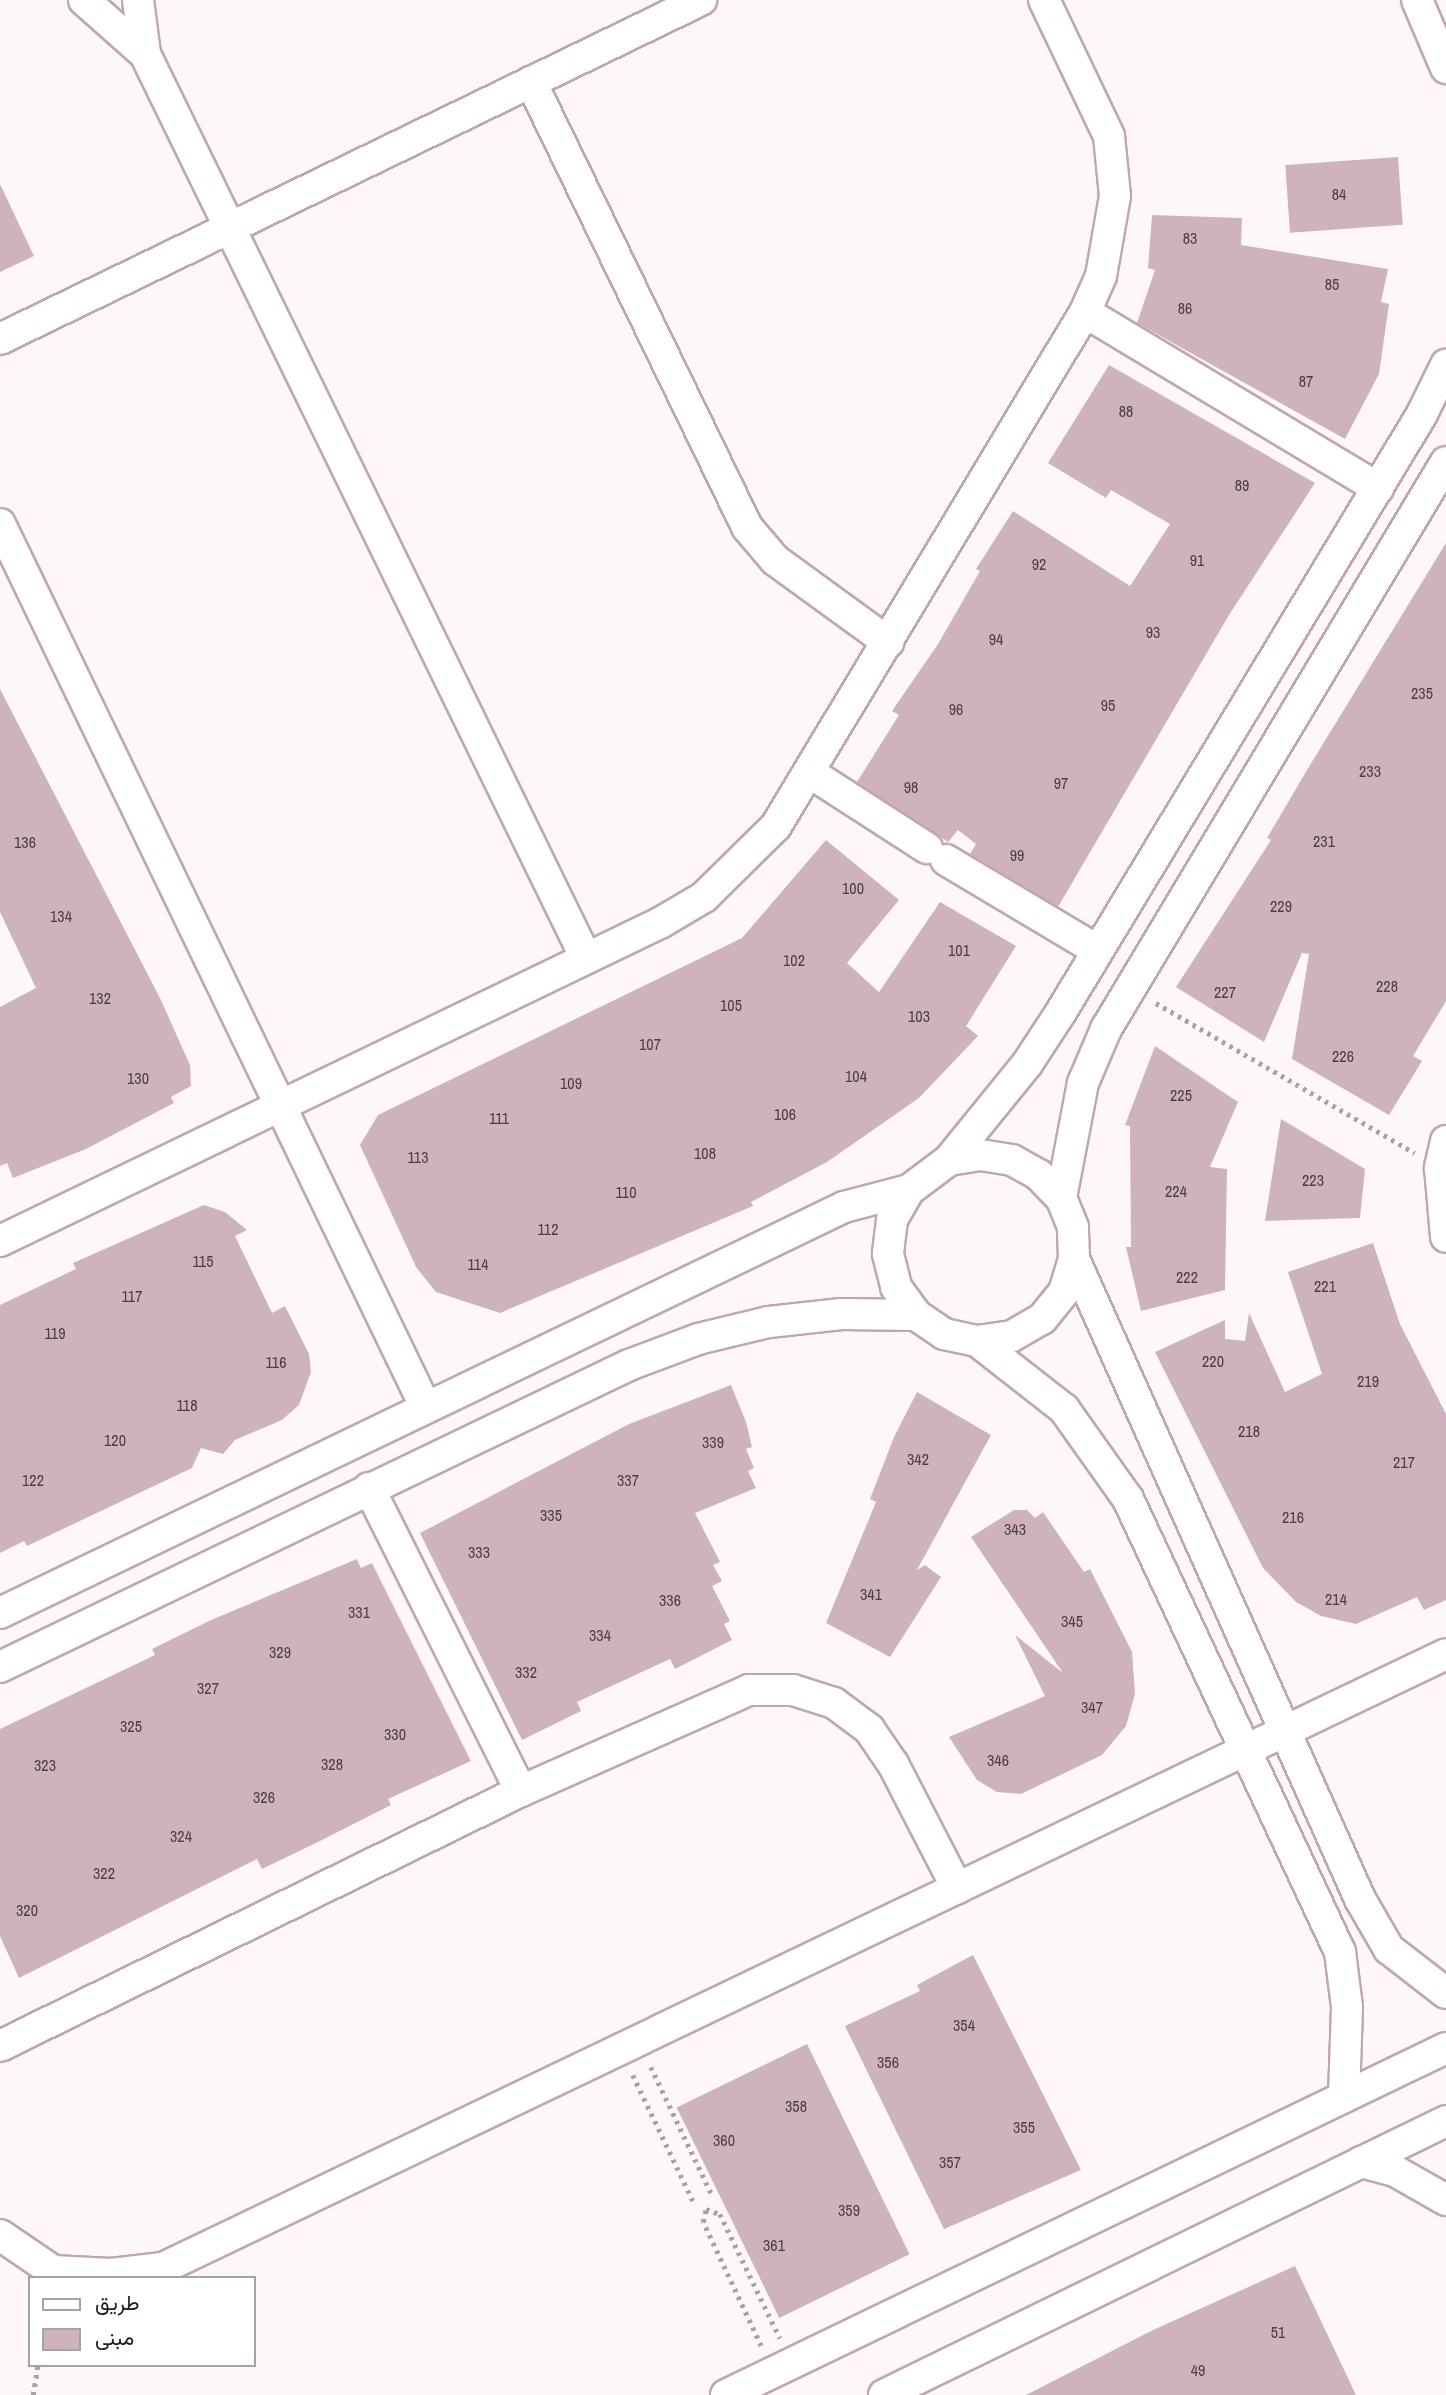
<!DOCTYPE html>
<html>
<head>
<meta charset="utf-8">
<style>
	body { margin:0 }
	#map { position:relative; width:1446px; height:2395px; overflow:hidden; background:#fdf7f9; font-family:"Archivo Narrow",Vazirmatn,sans-serif }
	div>[style] { position:absolute }
	.building>* { inset:0; background:#ceb3be; transform-origin:0 0 }
	.path>* { height:4.5px; margin-top:-2.25px; transform-origin:0; background:repeating-linear-gradient(90deg,#a9a2a5 0 3.5px,transparent 0 8.5px) }
	.roads { filter:drop-shadow(2px 0 #c1a6b1) drop-shadow(-2px 0 #c1a6b1) drop-shadow(0 2px #c1a6b1) drop-shadow(0 -2px #c1a6b1) }
	.minor>* { height:30px; margin:-15px; padding:0 15px; transform-origin:15px; border-radius:15px; background:#fff }
	span { translate:-50% -50%; white-space:nowrap; text-align:center; line-height:1.15; -webkit-text-stroke:6px #fff; paint-order:stroke }
	.number-label { font-size:16px; color:#4d3f45 }
	.number-label span { -webkit-text-stroke-width:0 }
	.legend { position:absolute; left:28px; top:2276px; width:228px; height:91px; box-sizing:border-box; background:#fff; border:2px solid #a7a3a5; margin:0; padding:9px 12px; list-style:none; font-size:21px; color:#22181d }
	.legend li { display:flex; align-items:center; gap:14px; height:35px }
	.legend b { width:35px; border:2px solid #a7a3a5 }
</style>
</head>
<body>
<div id="map">
	<div class="building">
		<i style="left:1398px;top:157px;width:68px;height:113px;rotate:86deg"></i>
		<i style="clip-path:polygon(0 184px,34px 256px,0 272px)"></i>
		<i style="clip-path:polygon(1152px 215px,1242px 218px,1241px 245px,1388px 269px,1381px 302px,1389px 304px,1379px 374px,1345px 439px,1137px 323px,1155px 270px,1148px 268px)"></i>
		<i style="clip-path:polygon(1109px 365px,1315px 483px,1229px 615px,1058px 907px,970px 854px,976px 844px,958px 830px,948px 842px,857px 782px,899px 715px,892px 711px,938px 644px,980px 571px,976px 569px,1013px 511px,1130px 586px,1170px 524px,1111px 490px,1106px 498px,1048px 463px)"></i>
		<i style="clip-path:polygon(1446px 543px,1446px 1001px,1413px 1056px,1422px 1061px,1389px 1115px,1292px 1059px,1309px 954px,1302px 953px,1264px 1042px,1176px 987px,1271px 840px,1267px 838px,1307px 770px)"></i>
		<i style="clip-path:polygon(0 689px,160px 998px,190px 1065px,191px 1086px,171px 1097px,174px 1103px,86px 1149px,13px 1178px,7px 1163px,0 1166px,0 1007px,36px 988px,0 912px)"></i>
		<i style="clip-path:polygon(826px 840px,899px 900px,847px 963px,879px 992px,940px 902px,1016px 946px,966px 1026px,978px 1036px,919px 1098px,827px 1162px,751px 1202px,753px 1206px,500px 1313px,436px 1292px,416px 1267px,360px 1145px,378px 1115px,742px 938px)"></i>
		<i style="clip-path:polygon(1155px 1046px,1238px 1102px,1210px 1167px,1227px 1169px,1225px 1290px,1141px 1311px,1126px 1247px,1131px 1247px,1130px 1126px,1125px 1125px)"></i>
		<i style="clip-path:polygon(1281px 1119px,1365px 1169px,1360px 1218px,1265px 1221px)"></i>
		<i style="clip-path:polygon(204px 1205px,225px 1212px,247px 1230px,235px 1236px,272px 1313px,285px 1306px,309px 1354px,311px 1372px,299px 1405px,282px 1420px,235px 1440px,223px 1454px,201px 1448px,192px 1468px,27px 1546px,24px 1541px,0 1553px,0 1305px,76px 1269px,73px 1263px)"></i>
		<i style="clip-path:polygon(1373px 1243px,1400px 1324px,1446px 1414px,1446px 1600px,1424px 1610px,1417px 1597px,1356px 1624px,1321px 1616px,1296px 1602px,1263px 1568px,1155px 1352px,1225px 1320px,1225px 1339px,1245px 1341px,1249px 1313px,1285px 1392px,1322px 1374px,1288px 1272px)"></i>
		<i style="clip-path:polygon(731px 1385px,746px 1422px,752px 1447px,746px 1449px,754px 1468px,748px 1471px,756px 1488px,695px 1513px,720px 1562px,713px 1565px,722px 1581px,712px 1586px,730px 1621px,724px 1624px,732px 1640px,675px 1669px,670px 1659px,577px 1702px,581px 1711px,522px 1740px,420px 1533px,629px 1424px)"></i>
		<i style="clip-path:polygon(917px 1392px,991px 1435px,917px 1570px,925px 1565px,941px 1577px,890px 1657px,826px 1623px,876px 1502px,870px 1499px,894px 1437px)"></i>
		<i style="clip-path:polygon(1014px 1510px,1027px 1510px,1035px 1518px,1043px 1512px,1084px 1572px,1090px 1569px,1132px 1652px,1135px 1694px,1126px 1726px,1102px 1755px,1021px 1794px,997px 1792px,977px 1780px,949px 1737px,1045px 1696px,1015px 1635px,1063px 1673px,971px 1537px)"></i>
		<i style="clip-path:polygon(357px 1559px,361px 1568px,372px 1563px,471px 1761px,388px 1799px,391px 1805px,318px 1842px,262px 1869px,257px 1859px,19px 1978px,0 1936px,0 1729px,155px 1655px,152px 1649px,211px 1620px)"></i>
		<i style="clip-path:polygon(973px 1955px,1081px 2170px,944px 2229px,845px 2026px,920px 1991px,917px 1985px)"></i>
		<i style="left:807px;top:2044px;width:234px;height:145px;rotate:64deg"></i>
		<i style="clip-path:polygon(1295px 2266px,1356px 2395px,1026px 2395px,1153px 2330px)"></i>
	</div>
	<div class="path">
		<i style="left:1156px;top:1003px;width:299px;rotate:30.1deg"></i>
		<i style="left:651px;top:2067px;width:142px;rotate:64.5deg"></i>
		<i style="left:633px;top:2075px;width:142px;rotate:64.5deg"></i>
		<i style="left:761px;top:2346px;width:137px;rotate:-115.1deg"></i>
		<i style="left:703px;top:2222px;width:13px;rotate:-77deg"></i>
		<i style="left:706px;top:2209px;width:15px;rotate:20deg"></i>
		<i style="left:720px;top:2214px;width:138px;rotate:64.2deg"></i>
		<i style="left:33px;top:2395px;width:30px;rotate:-81deg"></i>
	</div>
	<div class="roads">
		<div class="minor">
			<i style="left:84px;top:0;width:81px;rotate:41.5deg"></i>
			<i style="left:138px;top:0;width:54px;rotate:82.6deg"></i>
			<i style="left:145px;top:54px;width:1006px;rotate:64deg"></i>
			<i style="left:1417px;top:0;width:74px;rotate:66.9deg"></i>
			<i style="left:531px;top:82px;width:495px;rotate:64.1deg"></i>
			<i style="left:747px;top:527px;width:43px;rotate:49.7deg"></i>
			<i style="left:775px;top:560px;width:140px;rotate:36deg"></i>
			<i style="left:1085px;top:312px;width:342px;rotate:31deg"></i>
			<i style="left:0;top:339px;width:779px;rotate:-25.81deg"></i>
			<i style="left:0;top:524px;width:981px;rotate:64.27deg"></i>
			<i style="left:812px;top:774px;width:137px;rotate:32.8deg"></i>
			<i style="left:946px;top:860px;width:176px;rotate:30.8deg"></i>
			<i style="left:1446px;top:1141px;width:28px;rotate:103deg"></i>
			<i style="left:1440px;top:1168px;width:69px;rotate:85deg"></i>
			<i style="left:949px;top:1160px;width:124px;rotate:-50.9deg"></i>
			<i style="left:1027px;top:1064px;width:62px;rotate:-56.8deg"></i>
			<i style="left:1061px;top:1012px;width:699px;rotate:-58.88deg"></i>
			<i style="left:1422px;top:414px;width:55px;rotate:-63.9deg"></i>
			<i style="left:1061px;top:1198px;width:117px;rotate:-79.2deg"></i>
			<i style="left:1083px;top:1083px;width:59px;rotate:-66.9deg"></i>
			<i style="left:1106px;top:1029px;width:661px;rotate:-59.05deg"></i>
			<i style="left:0;top:1241px;width:733px;rotate:-25.73deg"></i>
			<i style="left:660px;top:923px;width:51px;rotate:-30.6deg"></i>
			<i style="left:704px;top:897px;width:101px;rotate:-44.6deg"></i>
			<i style="left:776px;top:826px;width:600px;rotate:-58.99deg"></i>
			<i style="left:1085px;top:312px;width:39px;rotate:-66deg"></i>
			<i style="left:1101px;top:276px;width:81px;rotate:-80.1deg"></i>
			<i style="left:1115px;top:196px;width:60px;rotate:-95.7deg"></i>
			<i style="left:1109px;top:136px;width:151px;rotate:-115.5deg"></i>
			<i style="left:1074px;top:1259px;width:701px;rotate:65.92deg"></i>
			<i style="left:1360px;top:1899px;width:58px;rotate:59.9deg"></i>
			<i style="left:1389px;top:1949px;width:72px;rotate:37.7deg"></i>
			<i style="left:977px;top:1341px;width:110px;rotate:38deg"></i>
			<i style="left:1064px;top:1409px;width:110px;rotate:54.6deg"></i>
			<i style="left:1128px;top:1499px;width:500px;rotate:64.92deg"></i>
			<i style="left:1340px;top:1952px;width:55px;rotate:82.7deg"></i>
			<i style="left:1347px;top:2007px;width:90px;rotate:91.9deg"></i>
			<i style="left:369px;top:1488px;width:339px;rotate:63.4deg"></i>
			<i style="left:0;top:1613px;width:937px;rotate:-25.69deg"></i>
			<i style="left:844px;top:1207px;width:67px;rotate:-14.7deg"></i>
			<i style="left:0;top:1667px;width:698px;rotate:-25.65deg"></i>
			<i style="left:629px;top:1365px;width:74px;rotate:-20.6deg"></i>
			<i style="left:698px;top:1339px;width:73px;rotate:-13.5deg"></i>
			<i style="left:769px;top:1322px;width:73px;rotate:-6.3deg"></i>
			<i style="left:842px;top:1314px;width:74px;rotate:0.8deg"></i>
			<i style="left:916px;top:1315px;width:34px;rotate:34deg"></i>
			<i style="left:944px;top:1334px;width:34px;rotate:12deg"></i>
			<i style="left:977px;top:1341px;width:35px;rotate:-8deg"></i>
			<i style="left:1012px;top:1336px;width:34px;rotate:-30deg"></i>
			<i style="left:1042px;top:1319px;width:35px;rotate:-51deg"></i>
			<i style="left:1064px;top:1292px;width:34px;rotate:-73deg"></i>
			<i style="left:1074px;top:1259px;width:32px;rotate:-92deg"></i>
			<i style="left:1073px;top:1227px;width:31px;rotate:-112deg"></i>
			<i style="left:1061px;top:1198px;width:32px;rotate:-134deg"></i>
			<i style="left:1039px;top:1175px;width:31px;rotate:-151deg"></i>
			<i style="left:1012px;top:1160px;width:32px;rotate:-171deg"></i>
			<i style="left:980px;top:1155px;width:31px;rotate:171deg"></i>
			<i style="left:949px;top:1160px;width:50px;rotate:143.1deg"></i>
			<i style="left:909px;top:1190px;width:34px;rotate:120deg"></i>
			<i style="left:892px;top:1220px;width:34px;rotate:97deg"></i>
			<i style="left:888px;top:1254px;width:34px;rotate:76deg"></i>
			<i style="left:896px;top:1287px;width:34px;rotate:54deg"></i>
			<i style="left:0;top:2046px;width:580px;rotate:-26.08deg"></i>
			<i style="left:521px;top:1791px;width:249px;rotate:-23.9deg"></i>
			<i style="left:749px;top:1690px;width:44px"></i>
			<i style="left:793px;top:1690px;width:43px;rotate:17.6deg"></i>
			<i style="left:834px;top:1703px;width:44px;rotate:36.6deg"></i>
			<i style="left:869px;top:1729px;width:42px;rotate:55.6deg"></i>
			<i style="left:893px;top:1764px;width:140px;rotate:62.7deg"></i>
			<i style="left:1361px;top:2162px;width:35px;rotate:15deg"></i>
			<i style="left:1395px;top:2171px;width:59px;rotate:29.6deg"></i>
			<i style="left:0;top:2235px;width:64px;rotate:34.2deg"></i>
			<i style="left:53px;top:2271px;width:58px;rotate:3deg"></i>
			<i style="left:111px;top:2274px;width:52px;rotate:-6.6deg"></i>
			<i style="left:163px;top:2268px;width:1422px;rotate:-25.57deg"></i>
			<i style="left:726px;top:2395px;width:799px;rotate:-25.73deg"></i>
			<i style="left:884px;top:2395px;width:625px;rotate:-25.99deg"></i>
		</div>
	</div>
	<div class="number-label">
		<span style="left:1339px;top:194px">84</span>
		<span style="left:1190px;top:238px">83</span>
		<span style="left:1332px;top:284px">85</span>
		<span style="left:1185px;top:308px">86</span>
		<span style="left:1306px;top:381px">87</span>
		<span style="left:1126px;top:411px">88</span>
		<span style="left:1242px;top:485px">89</span>
		<span style="left:1197px;top:560px">91</span>
		<span style="left:1039px;top:564px">92</span>
		<span style="left:1153px;top:632px">93</span>
		<span style="left:996px;top:639px">94</span>
		<span style="left:1422px;top:693px">235</span>
		<span style="left:1108px;top:705px">95</span>
		<span style="left:956px;top:709px">96</span>
		<span style="left:1370px;top:771px">233</span>
		<span style="left:1061px;top:783px">97</span>
		<span style="left:911px;top:787px">98</span>
		<span style="left:1324px;top:841px">231</span>
		<span style="left:25px;top:842px">136</span>
		<span style="left:1017px;top:855px">99</span>
		<span style="left:853px;top:888px">100</span>
		<span style="left:1281px;top:906px">229</span>
		<span style="left:61px;top:916px">134</span>
		<span style="left:959px;top:950px">101</span>
		<span style="left:794px;top:960px">102</span>
		<span style="left:1387px;top:986px">228</span>
		<span style="left:1225px;top:992px">227</span>
		<span style="left:100px;top:998px">132</span>
		<span style="left:731px;top:1005px">105</span>
		<span style="left:919px;top:1016px">103</span>
		<span style="left:650px;top:1044px">107</span>
		<span style="left:1343px;top:1056px">226</span>
		<span style="left:856px;top:1076px">104</span>
		<span style="left:138px;top:1078px">130</span>
		<span style="left:571px;top:1083px">109</span>
		<span style="left:1181px;top:1095px">225</span>
		<span style="left:785px;top:1114px">106</span>
		<span style="left:499px;top:1118px">111</span>
		<span style="left:705px;top:1153px">108</span>
		<span style="left:418px;top:1157px">113</span>
		<span style="left:1313px;top:1180px">223</span>
		<span style="left:1176px;top:1191px">224</span>
		<span style="left:626px;top:1192px">110</span>
		<span style="left:548px;top:1229px">112</span>
		<span style="left:203px;top:1261px">115</span>
		<span style="left:478px;top:1264px">114</span>
		<span style="left:1187px;top:1277px">222</span>
		<span style="left:1325px;top:1286px">221</span>
		<span style="left:132px;top:1296px">117</span>
		<span style="left:55px;top:1333px">119</span>
		<span style="left:1213px;top:1361px">220</span>
		<span style="left:276px;top:1362px">116</span>
		<span style="left:1368px;top:1381px">219</span>
		<span style="left:187px;top:1405px">118</span>
		<span style="left:1249px;top:1431px">218</span>
		<span style="left:115px;top:1440px">120</span>
		<span style="left:713px;top:1442px">339</span>
		<span style="left:918px;top:1459px">342</span>
		<span style="left:1404px;top:1462px">217</span>
		<span style="left:33px;top:1480px">122</span>
		<span style="left:628px;top:1480px">337</span>
		<span style="left:551px;top:1515px">335</span>
		<span style="left:1293px;top:1517px">216</span>
		<span style="left:1015px;top:1529px">343</span>
		<span style="left:479px;top:1552px">333</span>
		<span style="left:871px;top:1594px">341</span>
		<span style="left:1336px;top:1599px">214</span>
		<span style="left:670px;top:1600px">336</span>
		<span style="left:359px;top:1612px">331</span>
		<span style="left:1072px;top:1621px">345</span>
		<span style="left:600px;top:1635px">334</span>
		<span style="left:280px;top:1652px">329</span>
		<span style="left:526px;top:1672px">332</span>
		<span style="left:208px;top:1688px">327</span>
		<span style="left:1092px;top:1707px">347</span>
		<span style="left:131px;top:1726px">325</span>
		<span style="left:395px;top:1734px">330</span>
		<span style="left:998px;top:1760px">346</span>
		<span style="left:332px;top:1764px">328</span>
		<span style="left:45px;top:1765px">323</span>
		<span style="left:264px;top:1797px">326</span>
		<span style="left:181px;top:1836px">324</span>
		<span style="left:104px;top:1873px">322</span>
		<span style="left:27px;top:1910px">320</span>
		<span style="left:964px;top:2025px">354</span>
		<span style="left:888px;top:2062px">356</span>
		<span style="left:796px;top:2106px">358</span>
		<span style="left:1024px;top:2127px">355</span>
		<span style="left:724px;top:2140px">360</span>
		<span style="left:950px;top:2162px">357</span>
		<span style="left:849px;top:2210px">359</span>
		<span style="left:774px;top:2245px">361</span>
		<span style="left:1278px;top:2332px">51</span>
		<span style="left:1198px;top:2370px">49</span>
	</div>
	<ul class="legend">
	<li><b style="height:9px;background:#fff"></b>طريق</li>
	<li><b style="height:19px;background:#ceb3be"></b>مبنى</li>
	</ul>
</div>
</body>
</html>
